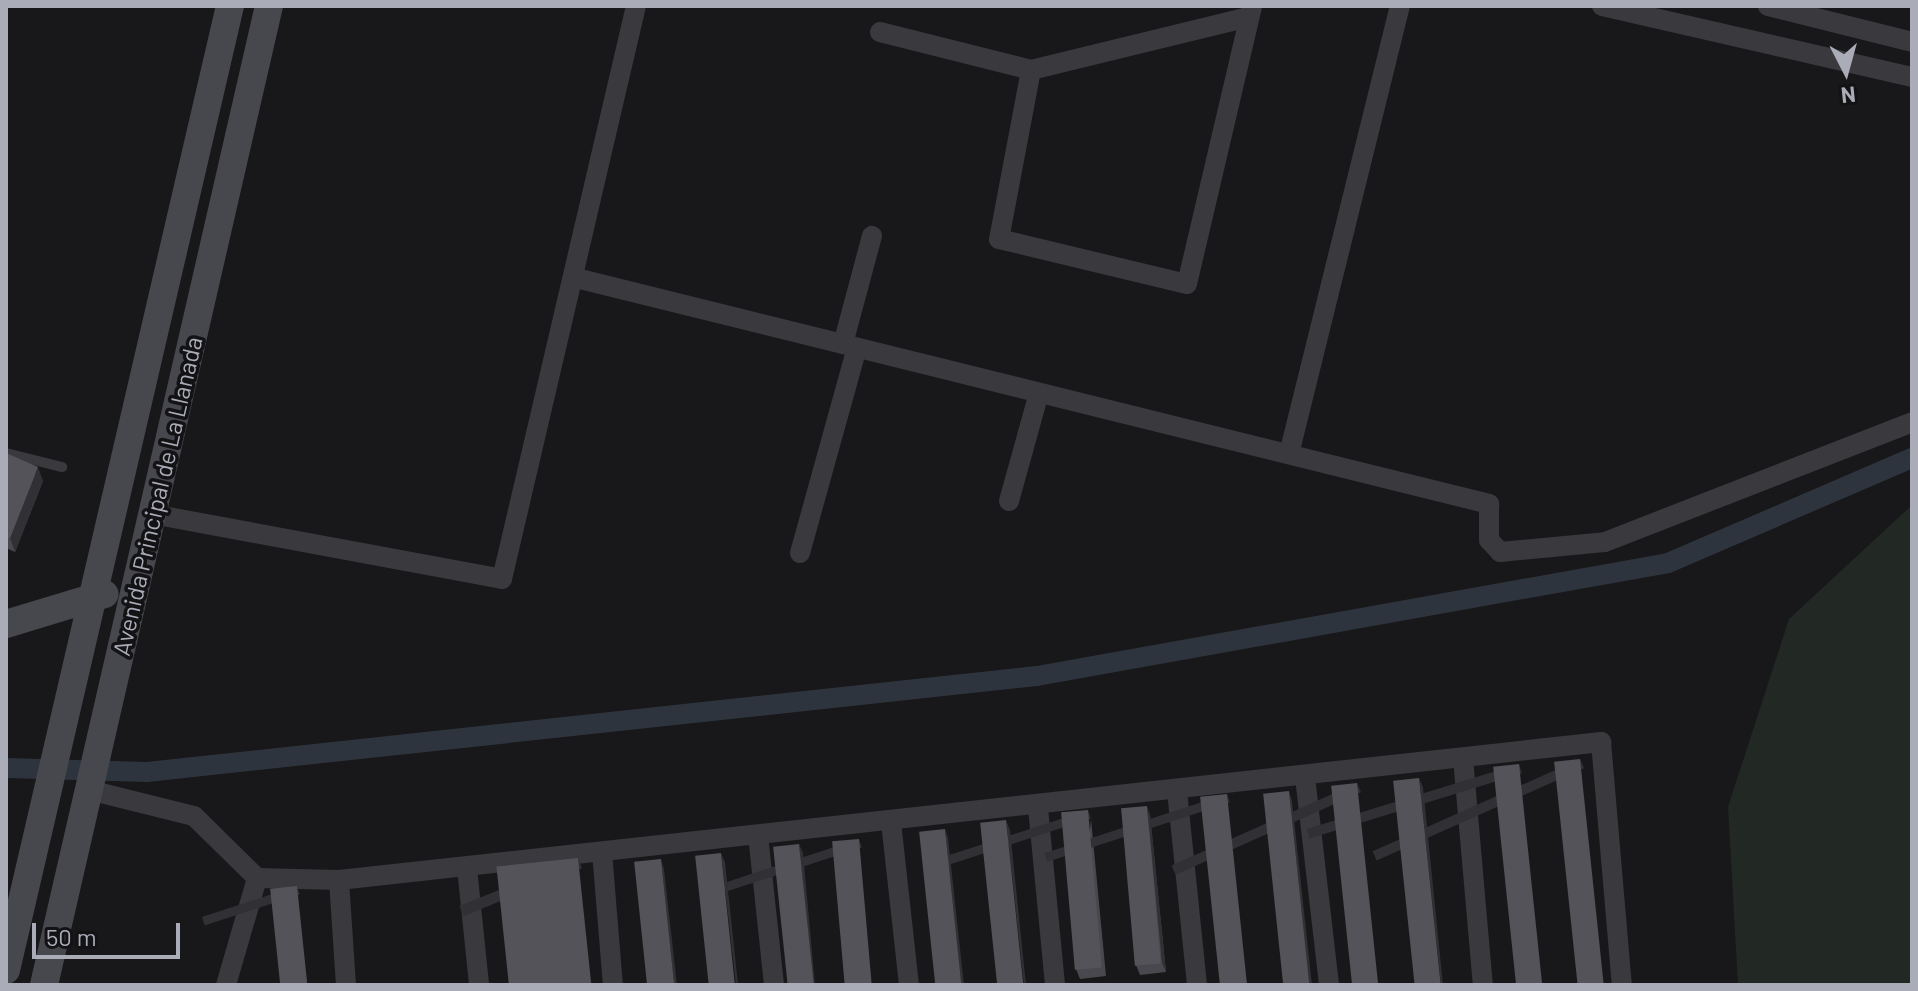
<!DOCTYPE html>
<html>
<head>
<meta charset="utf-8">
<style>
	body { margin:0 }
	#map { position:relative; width:1918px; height:991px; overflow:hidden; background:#181719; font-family:Barlow,sans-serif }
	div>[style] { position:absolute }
	.green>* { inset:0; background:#222924 }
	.canal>* { height:20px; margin:-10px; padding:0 10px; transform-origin:10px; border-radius:10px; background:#2e343d }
	.lane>* { height:10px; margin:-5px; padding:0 5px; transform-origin:5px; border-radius:5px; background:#39393e }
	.street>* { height:20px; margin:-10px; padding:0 10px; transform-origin:10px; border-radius:10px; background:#39393e }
	.secondary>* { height:28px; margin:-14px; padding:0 14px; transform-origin:14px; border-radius:14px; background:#47474e }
	.wall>* { inset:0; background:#49484e }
	.shaded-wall>* { inset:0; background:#313034; transform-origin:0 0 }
	.building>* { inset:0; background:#545359; transform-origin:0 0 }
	span { translate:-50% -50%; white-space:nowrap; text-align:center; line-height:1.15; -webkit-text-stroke:7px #131214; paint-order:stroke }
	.street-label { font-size:24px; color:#aaacb8 }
	.frame { position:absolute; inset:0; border:8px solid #aaacb8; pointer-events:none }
	.north { position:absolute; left:1806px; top:32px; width:80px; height:80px; -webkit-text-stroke:6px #131214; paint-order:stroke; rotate:174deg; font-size:22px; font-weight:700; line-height:32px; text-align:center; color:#aaacb8 }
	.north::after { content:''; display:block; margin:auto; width:28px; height:36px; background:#aaacb8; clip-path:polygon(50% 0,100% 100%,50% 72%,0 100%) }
	.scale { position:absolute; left:32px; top:923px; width:148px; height:36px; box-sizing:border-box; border:4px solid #aaacb8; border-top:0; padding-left:10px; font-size:24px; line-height:28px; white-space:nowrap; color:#aaacb8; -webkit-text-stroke:6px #131214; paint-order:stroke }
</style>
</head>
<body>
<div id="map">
	<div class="green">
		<i style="clip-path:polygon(1912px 505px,1912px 985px,1738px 985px,1728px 807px,1789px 619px)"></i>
	</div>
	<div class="canal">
		<i style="left:6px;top:768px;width:141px;rotate:1.6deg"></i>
		<i style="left:147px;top:772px;width:895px;rotate:-6.16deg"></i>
		<i style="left:1037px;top:676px;width:641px;rotate:-10.15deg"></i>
		<i style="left:1668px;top:563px;width:266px;rotate:-23.3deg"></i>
	</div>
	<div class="lane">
		<i style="left:6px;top:453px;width:58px;rotate:14deg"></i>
	</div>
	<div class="street">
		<i style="left:1602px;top:6px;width:318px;rotate:12.9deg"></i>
		<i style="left:1768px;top:6px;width:148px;rotate:14deg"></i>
		<i style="left:880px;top:32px;width:156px;rotate:14.1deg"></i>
		<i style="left:1031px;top:70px;width:224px;rotate:-13.7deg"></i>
		<i style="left:1031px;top:70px;width:172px;rotate:100.7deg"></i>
		<i style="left:999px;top:239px;width:193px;rotate:13.5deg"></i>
		<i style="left:1187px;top:284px;width:285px;rotate:-76.8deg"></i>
		<i style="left:576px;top:278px;width:941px;rotate:13.9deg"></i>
		<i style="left:1489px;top:504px;width:36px;rotate:90deg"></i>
		<i style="left:1489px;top:540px;width:16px;rotate:47deg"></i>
		<i style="left:1500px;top:552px;width:105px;rotate:-5.4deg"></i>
		<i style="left:1605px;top:542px;width:330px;rotate:-21.3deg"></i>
		<i style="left:843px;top:344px;width:112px;rotate:-75deg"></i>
		<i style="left:1289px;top:454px;width:462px;rotate:-76.1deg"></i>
		<i style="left:1009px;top:501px;width:112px;rotate:-74.5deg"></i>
		<i style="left:152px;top:514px;width:356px;rotate:10.5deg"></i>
		<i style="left:502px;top:579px;width:588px;rotate:-76.84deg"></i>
		<i style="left:800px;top:553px;width:213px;rotate:-74.5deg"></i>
		<i style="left:1463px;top:758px;width:228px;rotate:85deg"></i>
		<i style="left:1305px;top:777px;width:209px;rotate:83.4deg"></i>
		<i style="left:89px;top:790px;width:108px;rotate:13.9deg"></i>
		<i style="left:194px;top:816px;width:88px;rotate:44.5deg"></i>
		<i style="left:257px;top:878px;width:82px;rotate:1.4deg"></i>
		<i style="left:339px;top:880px;width:1270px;rotate:-6.24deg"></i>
		<i style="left:1601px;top:742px;width:244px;rotate:85.1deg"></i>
		<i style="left:1177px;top:791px;width:195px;rotate:84.1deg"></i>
		<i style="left:1038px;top:808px;width:178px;rotate:84.5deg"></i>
		<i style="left:891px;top:822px;width:164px;rotate:83.7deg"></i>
		<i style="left:758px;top:835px;width:151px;rotate:83.9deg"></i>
		<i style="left:602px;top:852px;width:133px;rotate:85.3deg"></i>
		<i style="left:467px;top:868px;width:118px;rotate:84.1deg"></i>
		<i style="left:339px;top:880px;width:105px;rotate:86.2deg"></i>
		<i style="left:226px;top:985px;width:111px;rotate:-73.8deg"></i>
	</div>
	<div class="secondary">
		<i style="left:6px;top:624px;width:103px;rotate:-16.9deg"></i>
		<i style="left:6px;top:970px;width:990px;rotate:-76.92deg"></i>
		<i style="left:44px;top:985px;width:1005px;rotate:-77.06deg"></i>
	</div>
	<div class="wall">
		<i style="clip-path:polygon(6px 453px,43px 481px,15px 552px,6px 548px)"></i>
		<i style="clip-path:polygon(1150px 815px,1166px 972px,1140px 975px,1136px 965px)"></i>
		<i style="clip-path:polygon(1091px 819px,1106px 976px,1080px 979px,1076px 969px)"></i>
	</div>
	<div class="shaded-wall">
		<i style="clip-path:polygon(38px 467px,43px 481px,15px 552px,10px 538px)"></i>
		<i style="left:1580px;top:759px;width:10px;height:227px;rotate:66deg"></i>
		<i style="left:1519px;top:764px;width:10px;height:222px;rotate:73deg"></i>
		<i style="clip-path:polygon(1419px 778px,1423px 787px,1443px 985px,1441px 985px)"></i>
		<i style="left:1357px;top:783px;width:10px;height:203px;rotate:66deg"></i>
		<i style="clip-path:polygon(1289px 791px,1292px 801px,1312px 985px,1309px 985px)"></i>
		<i style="left:1227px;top:794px;width:9px;height:192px;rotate:72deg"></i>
		<i style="clip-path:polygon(1147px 806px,1150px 815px,1166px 972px,1162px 963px)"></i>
		<i style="left:1088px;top:810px;width:9px;height:158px;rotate:72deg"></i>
		<i style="clip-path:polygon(1006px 820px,1010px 830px,1026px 985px,1024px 985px)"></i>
		<i style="clip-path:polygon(945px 829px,948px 838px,964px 985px,961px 985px)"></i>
		<i style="left:859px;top:839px;width:9px;height:147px;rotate:72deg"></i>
		<i style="clip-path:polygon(799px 844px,803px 853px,815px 985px,813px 985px)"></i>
		<i style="clip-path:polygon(721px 853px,725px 862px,738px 985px,736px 985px)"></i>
		<i style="left:578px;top:858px;width:11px;height:128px;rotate:68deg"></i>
		<i style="clip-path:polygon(661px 859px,664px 869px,677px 985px,674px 985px)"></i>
		<i style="left:297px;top:886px;width:9px;height:100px;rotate:72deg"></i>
	</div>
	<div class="building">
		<i style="clip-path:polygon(6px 453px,38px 467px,10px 538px,6px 537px)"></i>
		<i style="left:1580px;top:759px;width:227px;height:26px;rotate:84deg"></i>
		<i style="left:1519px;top:764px;width:222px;height:26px;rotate:84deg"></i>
		<i style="left:1419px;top:778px;width:208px;height:26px;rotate:84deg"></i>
		<i style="left:1357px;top:783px;width:203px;height:26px;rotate:84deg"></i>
		<i style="left:1289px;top:791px;width:195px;height:26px;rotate:84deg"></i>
		<i style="left:1227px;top:794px;width:192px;height:27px;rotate:84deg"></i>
		<i style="left:1147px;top:806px;width:158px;height:26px;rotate:85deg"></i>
		<i style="left:1088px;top:810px;width:158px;height:27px;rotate:85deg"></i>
		<i style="left:1006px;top:820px;width:166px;height:26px;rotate:84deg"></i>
		<i style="left:945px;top:829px;width:157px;height:26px;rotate:84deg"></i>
		<i style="left:859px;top:839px;width:147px;height:27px;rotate:85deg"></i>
		<i style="left:799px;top:844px;width:142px;height:26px;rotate:84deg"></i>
		<i style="left:721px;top:853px;width:133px;height:26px;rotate:84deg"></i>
		<i style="left:578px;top:858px;width:128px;height:82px;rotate:84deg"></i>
		<i style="left:661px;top:859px;width:127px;height:27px;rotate:84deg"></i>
		<i style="left:297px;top:886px;width:100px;height:27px;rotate:84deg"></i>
	</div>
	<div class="street-label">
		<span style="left:157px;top:496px;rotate:-77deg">Avenida Principal de La Llanada</span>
	</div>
	<div class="frame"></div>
	<div class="north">N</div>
	<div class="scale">50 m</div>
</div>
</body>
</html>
